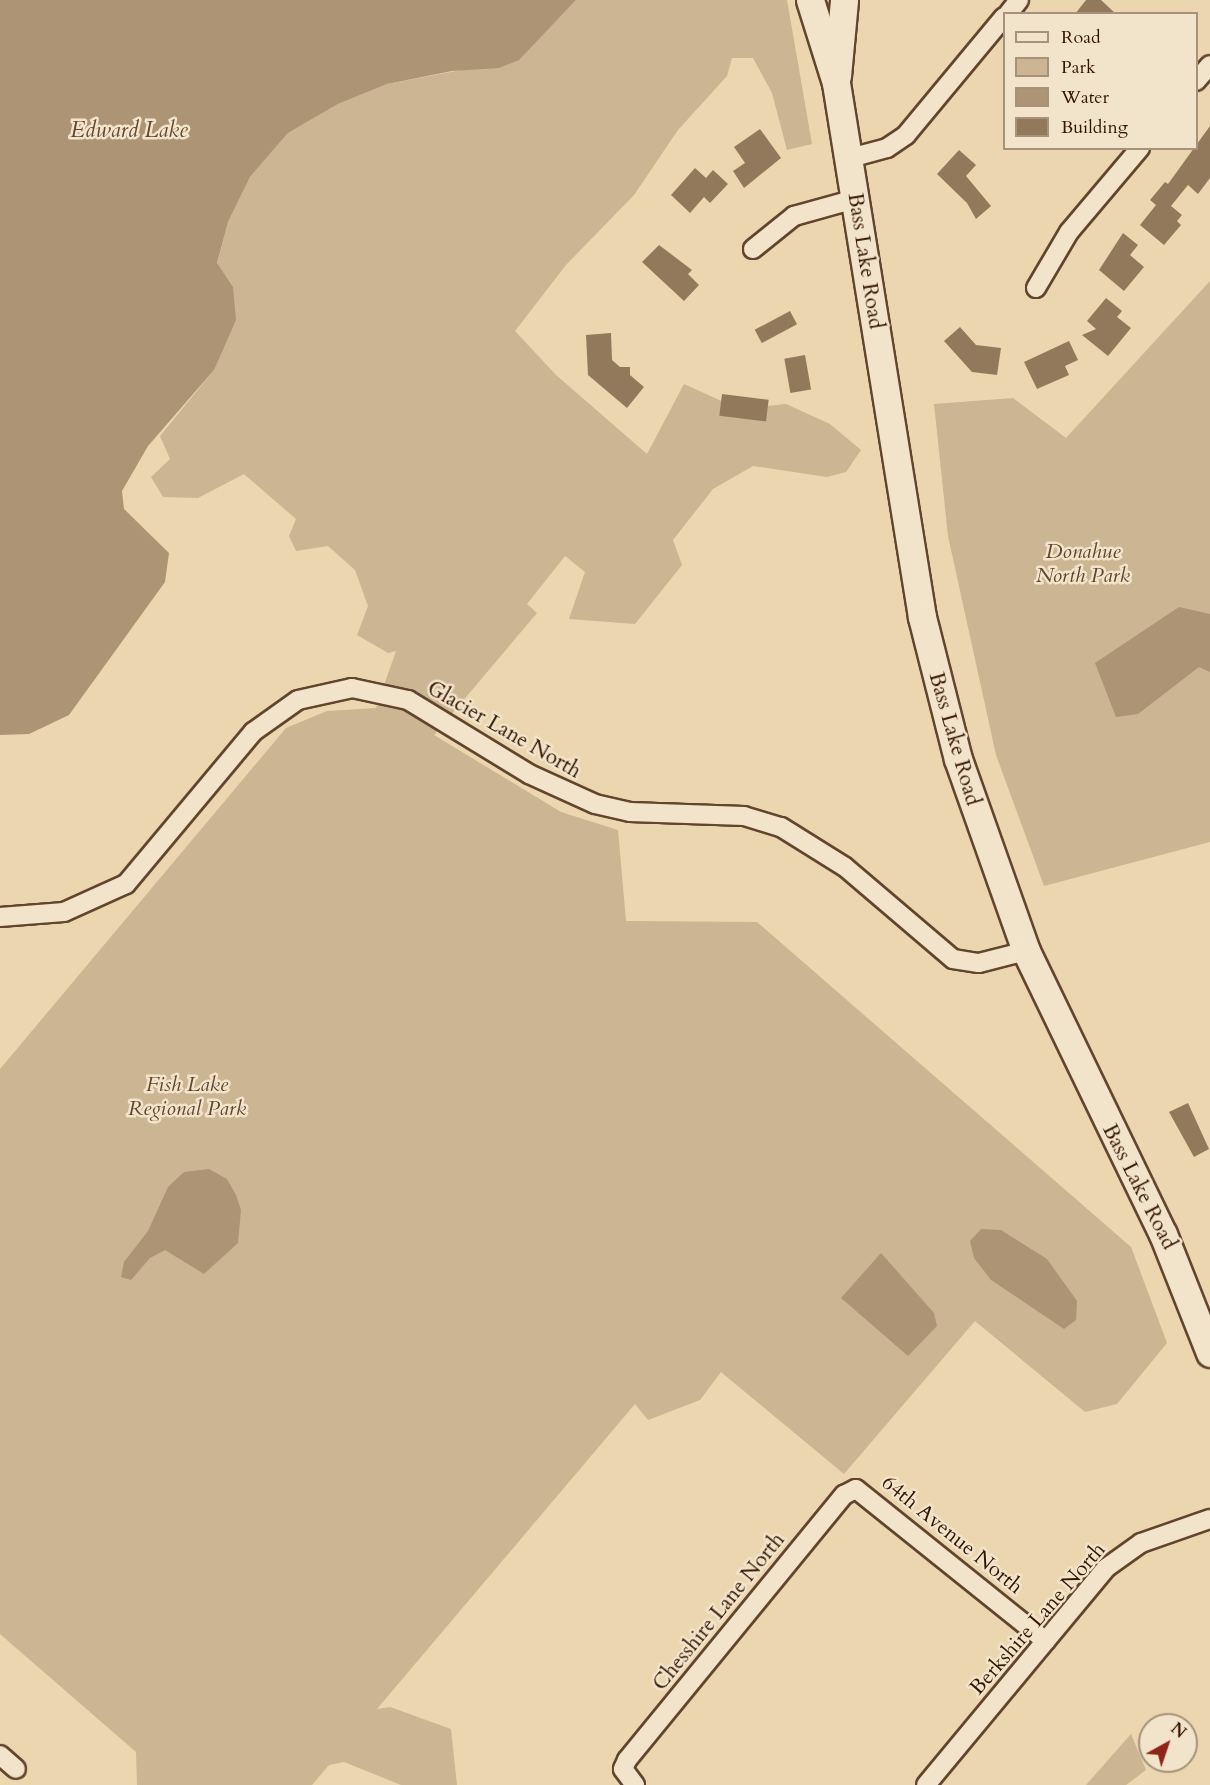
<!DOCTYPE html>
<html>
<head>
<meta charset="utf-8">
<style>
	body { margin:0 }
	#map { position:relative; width:1210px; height:1785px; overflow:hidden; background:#ebd6af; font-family:Cardo,serif }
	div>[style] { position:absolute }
	.green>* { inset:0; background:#ccb592 }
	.water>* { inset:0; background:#ad9474 }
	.building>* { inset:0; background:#93795c; transform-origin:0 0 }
	.roads { filter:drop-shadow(2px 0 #62452d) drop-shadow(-2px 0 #62452d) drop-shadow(0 2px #62452d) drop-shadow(0 -2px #62452d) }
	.minor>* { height:18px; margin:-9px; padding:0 9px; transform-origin:9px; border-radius:9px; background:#f2e4cb }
	.secondary>* { height:27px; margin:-13.5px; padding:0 13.5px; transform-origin:13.5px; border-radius:13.5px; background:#f2e4cb }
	span { translate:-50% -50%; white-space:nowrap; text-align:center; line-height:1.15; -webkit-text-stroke:5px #f2e4cb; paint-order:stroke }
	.street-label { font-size:21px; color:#341502 }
	.park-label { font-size:21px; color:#62452d; font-style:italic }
	.water-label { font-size:22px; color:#644830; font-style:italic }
	.legend { position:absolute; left:1003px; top:12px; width:195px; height:138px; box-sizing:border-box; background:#f2e4cb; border:2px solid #a6917b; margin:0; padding:8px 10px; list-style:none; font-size:18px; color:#341502 }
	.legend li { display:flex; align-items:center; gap:12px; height:30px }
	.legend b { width:30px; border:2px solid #a6917b }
	.north { position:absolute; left:1138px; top:1713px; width:60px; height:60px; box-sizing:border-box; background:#f2e4cb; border:2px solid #a6917b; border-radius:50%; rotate:40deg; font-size:16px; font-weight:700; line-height:24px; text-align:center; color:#341502 }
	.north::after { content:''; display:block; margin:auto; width:21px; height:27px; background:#8f2418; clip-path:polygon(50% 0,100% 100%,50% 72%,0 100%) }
</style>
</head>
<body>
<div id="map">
	<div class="green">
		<i style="clip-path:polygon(576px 0,787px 0,812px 144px,787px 150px,772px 93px,753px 58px,732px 58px,727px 76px,678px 130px,634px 195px,566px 265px,515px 331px,556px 375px,647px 454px,684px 384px,739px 409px,786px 404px,830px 424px,861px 450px,846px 472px,827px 477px,753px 466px,713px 489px,673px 540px,682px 565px,635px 624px,569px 619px,585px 572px,565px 556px,527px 604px,537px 613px,434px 735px,561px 812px,618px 830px,626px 921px,757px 922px,1131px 1247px,1167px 1343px,1117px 1404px,1085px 1412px,975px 1321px,844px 1474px,721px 1372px,700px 1400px,648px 1420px,635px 1404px,377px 1709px,390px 1707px,451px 1729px,457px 1785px,401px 1785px,344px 1762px,329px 1765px,312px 1785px,137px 1785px,136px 1752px,0 1634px,0 1069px,286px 728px,327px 711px,376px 708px,396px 651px,388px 653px,357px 635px,368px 606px,355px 570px,328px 546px,296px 551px,289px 536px,296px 519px,244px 474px,198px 498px,163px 497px,151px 477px,170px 459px,160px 436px,214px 370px,233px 287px,217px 264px,228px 222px,250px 177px,288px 133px,338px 104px,387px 84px,519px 59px)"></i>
		<i style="clip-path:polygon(1210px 281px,1210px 842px,1044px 886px,996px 755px,948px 536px,934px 404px,1013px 398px,1066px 438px)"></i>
		<i style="clip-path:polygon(1131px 1734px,1146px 1770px,1126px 1785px,1086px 1785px)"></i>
	</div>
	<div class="water">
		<i style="clip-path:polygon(0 0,576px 0,519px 60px,499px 68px,452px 71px,387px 84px,338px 104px,288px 133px,250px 177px,228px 222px,217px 263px,233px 287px,236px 320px,214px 370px,148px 446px,122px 491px,124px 509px,169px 553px,165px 582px,69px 715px,29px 734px,0 735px)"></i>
		<i style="clip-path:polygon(1179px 607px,1210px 614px,1210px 672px,1199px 667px,1138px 714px,1116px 717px,1095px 663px)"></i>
		<i style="clip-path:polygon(209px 1169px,227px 1179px,236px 1195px,241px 1210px,238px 1243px,204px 1274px,165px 1250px,150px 1258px,131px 1280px,121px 1277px,124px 1262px,148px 1231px,168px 1187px,184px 1172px)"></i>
		<i style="clip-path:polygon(981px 1229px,1001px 1230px,1047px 1259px,1077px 1301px,1076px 1320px,1064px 1329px,991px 1280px,974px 1258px,970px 1241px)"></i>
		<i style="clip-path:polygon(881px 1253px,934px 1313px,937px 1326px,908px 1356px,841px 1298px)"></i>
	</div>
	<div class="building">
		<i style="clip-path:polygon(1086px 0,1101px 0,1116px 14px,1075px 14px)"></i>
		<i style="clip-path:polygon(1210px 126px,1210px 178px,1198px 194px,1188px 185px,1171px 206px,1182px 215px,1177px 221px,1181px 225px,1164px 245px,1140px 225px,1156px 205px,1150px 200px,1165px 182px,1168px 184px)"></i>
		<i style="clip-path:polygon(760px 129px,781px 158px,744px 188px,733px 171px,745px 163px,734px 147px)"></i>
		<i style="clip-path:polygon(959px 150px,976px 165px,966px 176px,991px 206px,976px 219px,967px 203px,937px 174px)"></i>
		<i style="clip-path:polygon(695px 168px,706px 178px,713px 170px,728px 184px,710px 203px,704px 197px,690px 213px,671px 195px)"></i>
		<i style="clip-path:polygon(1123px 233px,1138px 245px,1130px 255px,1144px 267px,1124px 291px,1099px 270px)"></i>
		<i style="clip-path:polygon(659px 245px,692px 270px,688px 274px,699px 285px,684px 301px,642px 262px)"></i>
		<i style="clip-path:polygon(1106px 298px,1122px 311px,1117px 317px,1131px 328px,1108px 356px,1082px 335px,1096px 329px,1087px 321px)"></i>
		<i style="left:790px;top:311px;width:15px;height:40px;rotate:62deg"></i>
		<i style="clip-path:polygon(960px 327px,976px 345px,1001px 348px,997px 375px,972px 372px,944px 341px)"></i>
		<i style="clip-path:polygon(611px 333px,612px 360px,620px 367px,630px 367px,630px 375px,644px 387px,627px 408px,588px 375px,586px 335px)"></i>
		<i style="clip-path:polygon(1069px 341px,1078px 360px,1065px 366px,1069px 375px,1037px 389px,1024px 362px)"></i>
		<i style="left:805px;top:355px;width:35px;height:21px;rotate:80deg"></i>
		<i style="left:722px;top:394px;width:47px;height:22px;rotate:7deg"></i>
		<i style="clip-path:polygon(1188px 1103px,1209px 1149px,1194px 1157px,1169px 1112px)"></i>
	</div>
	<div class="roads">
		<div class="minor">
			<i style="left:1008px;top:14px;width:18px;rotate:-52deg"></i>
			<i style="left:1196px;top:81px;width:21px;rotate:-49deg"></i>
			<i style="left:850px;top:158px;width:38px;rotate:-15deg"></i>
			<i style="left:887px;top:148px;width:23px;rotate:-34deg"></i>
			<i style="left:906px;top:135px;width:153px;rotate:-50.3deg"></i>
			<i style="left:753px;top:249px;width:53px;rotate:-38.8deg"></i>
			<i style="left:794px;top:216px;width:63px;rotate:-15.6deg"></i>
			<i style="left:1036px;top:288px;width:65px;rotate:-59.5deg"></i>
			<i style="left:1069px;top:232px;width:110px;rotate:-49.8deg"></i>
			<i style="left:0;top:917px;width:64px;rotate:-4.5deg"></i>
			<i style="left:64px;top:912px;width:68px;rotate:-24.3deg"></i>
			<i style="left:126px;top:884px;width:198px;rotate:-50.1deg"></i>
			<i style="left:253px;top:732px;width:55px;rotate:-35.4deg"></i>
			<i style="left:298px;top:700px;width:55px;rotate:-12.5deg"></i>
			<i style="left:352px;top:688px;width:57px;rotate:12.1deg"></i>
			<i style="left:408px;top:700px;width:142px;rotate:31.4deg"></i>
			<i style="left:529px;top:774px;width:72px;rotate:24.4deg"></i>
			<i style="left:595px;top:804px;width:36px;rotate:13deg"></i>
			<i style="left:630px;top:812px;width:114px;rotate:2deg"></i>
			<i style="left:744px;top:816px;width:39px;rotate:17deg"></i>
			<i style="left:781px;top:827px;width:75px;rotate:32deg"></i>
			<i style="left:845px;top:867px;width:142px;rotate:40.4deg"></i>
			<i style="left:953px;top:959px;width:26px;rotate:9deg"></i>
			<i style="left:979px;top:963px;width:49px;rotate:-14.3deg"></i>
			<i style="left:0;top:1755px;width:21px;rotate:41deg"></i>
			<i style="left:635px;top:1785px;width:20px;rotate:-127deg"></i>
			<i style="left:623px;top:1769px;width:10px;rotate:-66deg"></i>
			<i style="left:627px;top:1760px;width:343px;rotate:-50.7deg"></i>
			<i style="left:844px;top:1495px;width:13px;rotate:-27deg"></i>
			<i style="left:856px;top:1489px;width:243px;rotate:38.7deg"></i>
			<i style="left:926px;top:1785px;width:282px;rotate:-50.3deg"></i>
			<i style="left:1106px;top:1568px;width:43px;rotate:-35.5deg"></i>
			<i style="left:1141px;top:1543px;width:73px;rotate:-19.2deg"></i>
		</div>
		<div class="secondary">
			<i style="left:810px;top:0;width:87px;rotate:72.6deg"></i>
			<i style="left:836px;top:83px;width:541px;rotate:80.85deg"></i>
			<i style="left:922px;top:617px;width:146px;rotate:75.8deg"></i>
			<i style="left:958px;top:759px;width:204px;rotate:70.5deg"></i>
			<i style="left:1026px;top:951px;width:314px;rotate:64.2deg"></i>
			<i style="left:1163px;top:1234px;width:128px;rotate:68.4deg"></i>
			<i style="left:837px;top:76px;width:76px;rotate:-84.7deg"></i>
		</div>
	</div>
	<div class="street-label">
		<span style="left:865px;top:261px;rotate:81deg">Bass Lake Road</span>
		<span style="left:504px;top:730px;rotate:30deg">Glacier Lane North</span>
		<span style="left:954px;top:739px;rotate:74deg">Bass Lake Road</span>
		<span style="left:1139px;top:1187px;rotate:63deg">Bass Lake Road</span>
		<span style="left:952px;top:1535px;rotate:39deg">64th Avenue North</span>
		<span style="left:719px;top:1612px;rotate:-51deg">Chesshire Lane North</span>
		<span style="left:1038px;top:1619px;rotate:-49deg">Berkshire Lane North</span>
	</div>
	<div class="park-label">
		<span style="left:1083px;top:564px">Donahue<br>North Park</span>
		<span style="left:187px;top:1097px">Fish Lake<br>Regional Park</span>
	</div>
	<div class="water-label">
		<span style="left:129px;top:131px">Edward Lake</span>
	</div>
	<ul class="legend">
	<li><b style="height:8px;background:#f2e4cb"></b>Road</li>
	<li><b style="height:16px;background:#ccb592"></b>Park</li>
	<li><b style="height:16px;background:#ad9474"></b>Water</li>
	<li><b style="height:16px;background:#93795c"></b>Building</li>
	</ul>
	<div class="north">N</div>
</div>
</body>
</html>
